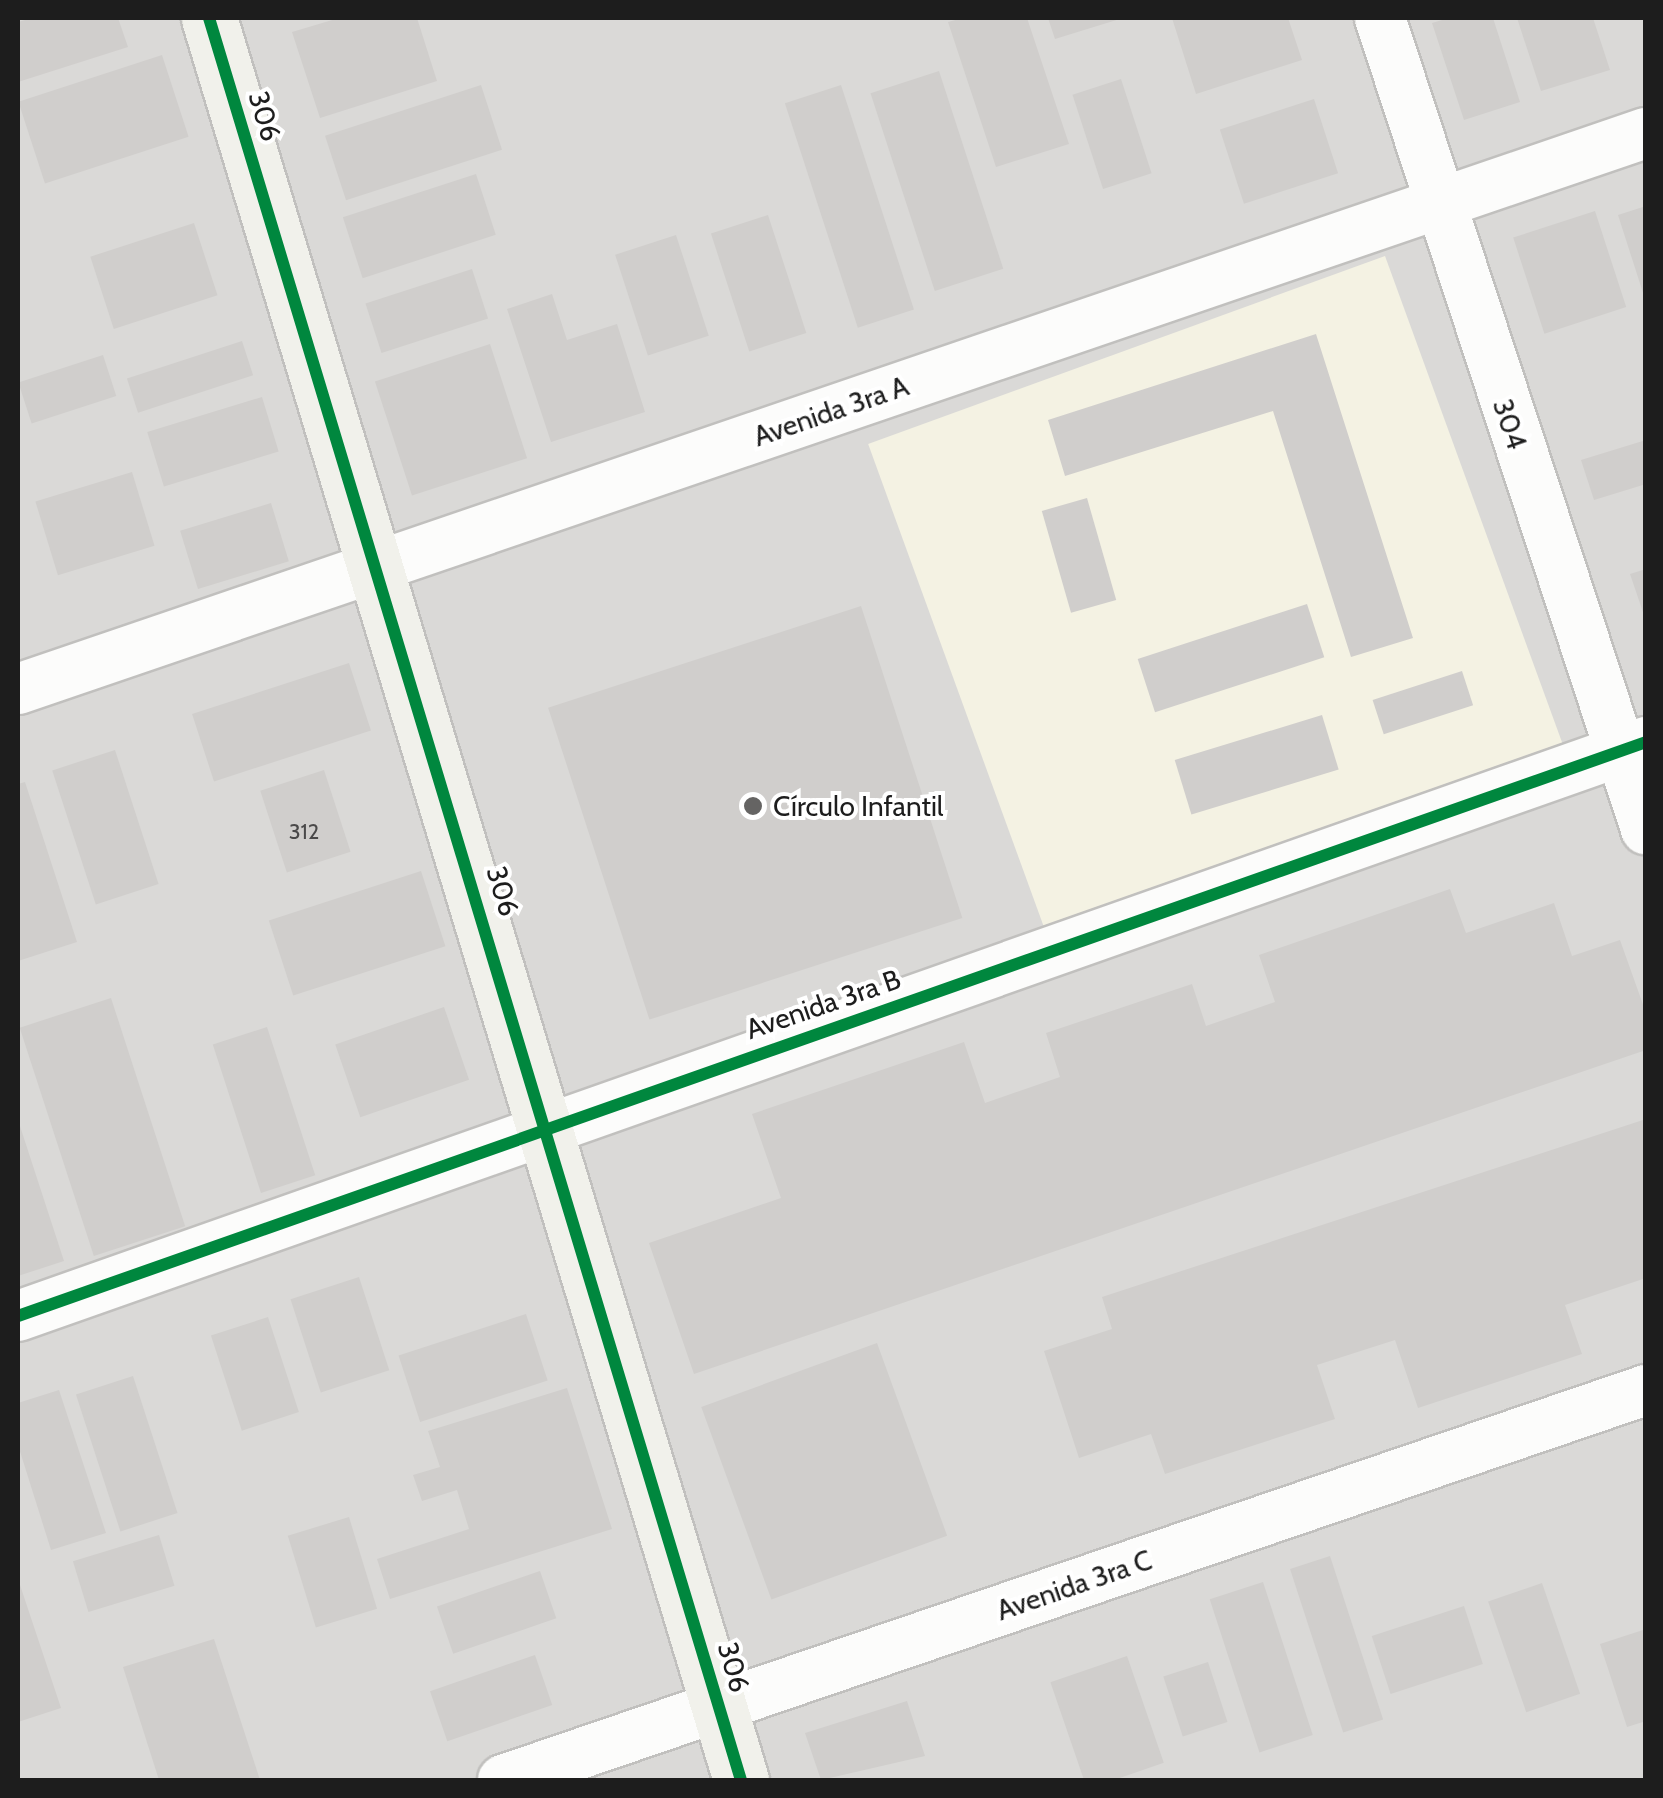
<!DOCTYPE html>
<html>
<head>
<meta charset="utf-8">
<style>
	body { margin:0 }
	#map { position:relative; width:1663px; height:1798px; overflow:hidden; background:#ebe9e6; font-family:Cabin,sans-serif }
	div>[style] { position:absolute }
	.residential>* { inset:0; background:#dad9d7; transform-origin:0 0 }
	.education>* { inset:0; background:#f4f2e3; transform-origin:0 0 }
	.building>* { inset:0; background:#d0cecc; transform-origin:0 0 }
	.roads { filter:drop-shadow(2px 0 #c1c0be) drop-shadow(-2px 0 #c1c0be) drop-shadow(0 2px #c1c0be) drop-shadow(0 -2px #c1c0be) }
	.street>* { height:50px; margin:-25px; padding:0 25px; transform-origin:25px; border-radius:25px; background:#fcfcfb }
	.secondary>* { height:55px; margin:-27.5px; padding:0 27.5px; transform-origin:27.5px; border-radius:27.5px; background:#f1f1eb }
	.cycleway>* { height:12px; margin:-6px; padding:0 6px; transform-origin:6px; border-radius:6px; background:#00873e }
	.dots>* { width:28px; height:28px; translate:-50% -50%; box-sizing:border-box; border:5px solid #fff; border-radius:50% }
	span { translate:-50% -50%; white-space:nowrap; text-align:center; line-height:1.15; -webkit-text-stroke:8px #fff; paint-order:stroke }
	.number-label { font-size:22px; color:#4a4949 }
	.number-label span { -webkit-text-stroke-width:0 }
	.street-label { font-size:28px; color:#1d1d1d }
	.poi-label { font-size:28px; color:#1d1d1d }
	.left { translate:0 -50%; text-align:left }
	.frame { position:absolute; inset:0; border:20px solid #1d1d1d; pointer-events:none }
</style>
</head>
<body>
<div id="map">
	<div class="residential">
		<i style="left:18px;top:18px;width:1627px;height:1762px"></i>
	</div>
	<div class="education">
		<i style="left:1385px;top:256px;width:529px;height:550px;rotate:70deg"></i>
	</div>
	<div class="building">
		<i style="clip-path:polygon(32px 18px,118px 18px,128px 47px,18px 82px,18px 22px)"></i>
		<i style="clip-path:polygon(339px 18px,417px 18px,437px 81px,320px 118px,292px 32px)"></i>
		<i style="clip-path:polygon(963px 18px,1027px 18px,1069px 144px,996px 167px,948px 22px)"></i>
		<i style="clip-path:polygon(1048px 18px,1123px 18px,1055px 39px)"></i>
		<i style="clip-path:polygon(1172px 18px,1288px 18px,1302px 60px,1196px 94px)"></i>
		<i style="clip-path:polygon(1449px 18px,1493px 18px,1520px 102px,1464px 120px,1432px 23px)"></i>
		<i style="clip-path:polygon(1517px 18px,1593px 18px,1610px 70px,1541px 91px)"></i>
		<i style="left:162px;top:55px;width:86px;height:151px;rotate:72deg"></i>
		<i style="left:939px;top:71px;width:208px;height:72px;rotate:72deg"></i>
		<i style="left:1121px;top:79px;width:99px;height:51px;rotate:72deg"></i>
		<i style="left:481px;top:85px;width:68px;height:164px;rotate:72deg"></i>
		<i style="left:841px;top:85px;width:236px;height:59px;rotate:72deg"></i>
		<i style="left:1314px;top:99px;width:78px;height:99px;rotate:72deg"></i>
		<i style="left:476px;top:174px;width:64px;height:140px;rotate:72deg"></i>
		<i style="clip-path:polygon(1646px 206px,1646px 299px,1645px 299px,1618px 215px)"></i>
		<i style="left:1595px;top:211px;width:101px;height:86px;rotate:72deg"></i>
		<i style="left:768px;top:215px;width:124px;height:60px;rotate:72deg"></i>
		<i style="left:194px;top:223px;width:76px;height:109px;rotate:72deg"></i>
		<i style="left:676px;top:235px;width:106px;height:64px;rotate:72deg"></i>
		<i style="left:472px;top:269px;width:52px;height:112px;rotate:72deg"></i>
		<i style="clip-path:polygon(552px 294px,567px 340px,617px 324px,645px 412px,551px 442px,507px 309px)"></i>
		<i style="clip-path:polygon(1316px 334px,1413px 638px,1351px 657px,1273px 411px,1065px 476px,1048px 420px)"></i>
		<i style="left:242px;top:341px;width:36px;height:121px;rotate:72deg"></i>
		<i style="left:490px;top:344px;width:120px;height:121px;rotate:72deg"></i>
		<i style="left:103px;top:355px;width:43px;height:89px;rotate:72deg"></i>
		<i style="left:262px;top:397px;width:57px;height:120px;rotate:73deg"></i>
		<i style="clip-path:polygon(1646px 440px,1646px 484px,1594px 500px,1581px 460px)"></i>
		<i style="left:132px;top:472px;width:77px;height:101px;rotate:73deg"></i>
		<i style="left:1087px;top:498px;width:106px;height:47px;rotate:74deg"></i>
		<i style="left:271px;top:503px;width:61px;height:95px;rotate:73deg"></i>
		<i style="clip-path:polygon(1646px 569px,1646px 618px,1645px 618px,1630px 574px)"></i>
		<i style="left:1307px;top:604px;width:56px;height:178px;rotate:72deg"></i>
		<i style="left:861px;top:606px;width:328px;height:329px;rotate:72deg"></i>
		<i style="left:349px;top:663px;width:71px;height:165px;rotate:72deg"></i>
		<i style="left:1462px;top:671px;width:36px;height:94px;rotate:72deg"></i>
		<i style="left:1322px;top:715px;width:57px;height:154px;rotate:73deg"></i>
		<i style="left:115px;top:750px;width:141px;height:66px;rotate:72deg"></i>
		<i style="left:324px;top:770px;width:86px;height:67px;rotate:72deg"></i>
		<i style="clip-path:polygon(25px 782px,77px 942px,18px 961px,18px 784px)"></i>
		<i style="left:421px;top:871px;width:79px;height:160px;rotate:72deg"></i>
		<i style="clip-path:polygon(1450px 889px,1466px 933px,1554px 903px,1572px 956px,1620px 940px,1646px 1013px,1646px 1050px,694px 1374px,649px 1243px,781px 1198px,752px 1114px,964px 1042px,985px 1103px,1060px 1077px,1046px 1033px,1192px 984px,1206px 1026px,1275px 1002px,1259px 955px)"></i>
		<i style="left:111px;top:998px;width:240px;height:96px;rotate:72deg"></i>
		<i style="left:444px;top:1007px;width:77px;height:115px;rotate:71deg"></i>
		<i style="left:267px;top:1027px;width:156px;height:57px;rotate:72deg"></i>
		<i style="clip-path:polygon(1646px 1119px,1646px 1278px,1565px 1305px,1582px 1354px,1418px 1408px,1395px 1340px,1317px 1365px,1335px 1419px,1165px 1474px,1151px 1434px,1079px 1458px,1044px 1351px,1112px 1329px,1102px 1297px)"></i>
		<i style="clip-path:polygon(18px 1120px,64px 1261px,18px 1276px)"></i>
		<i style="left:359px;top:1277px;width:98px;height:72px;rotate:72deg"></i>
		<i style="left:526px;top:1314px;width:70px;height:134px;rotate:72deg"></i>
		<i style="left:268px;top:1317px;width:100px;height:60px;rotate:72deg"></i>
		<i style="left:877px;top:1343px;width:205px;height:187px;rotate:70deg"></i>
		<i style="left:133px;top:1376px;width:144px;height:60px;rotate:72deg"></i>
		<i style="clip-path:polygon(567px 1388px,612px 1529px,390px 1599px,377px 1559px,469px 1529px,457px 1490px,422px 1501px,413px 1475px,440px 1467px,428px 1431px)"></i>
		<i style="clip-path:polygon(59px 1390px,106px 1533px,51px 1550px,18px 1445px,18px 1403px)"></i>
		<i style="left:349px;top:1517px;width:96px;height:64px;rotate:73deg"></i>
		<i style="left:159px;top:1535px;width:53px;height:90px;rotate:73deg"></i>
		<i style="left:1330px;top:1556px;width:172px;height:42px;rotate:72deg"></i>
		<i style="left:540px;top:1571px;width:50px;height:109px;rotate:71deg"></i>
		<i style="clip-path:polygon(18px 1579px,61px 1708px,18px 1722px)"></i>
		<i style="left:1263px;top:1582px;width:161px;height:56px;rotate:72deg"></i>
		<i style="left:1542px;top:1583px;width:117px;height:57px;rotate:71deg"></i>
		<i style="left:1464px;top:1606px;width:61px;height:97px;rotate:72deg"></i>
		<i style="clip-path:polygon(1643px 1630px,1646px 1721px,1627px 1727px,1600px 1644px)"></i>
		<i style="clip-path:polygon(214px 1639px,260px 1780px,159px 1780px,123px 1667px)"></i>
		<i style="left:535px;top:1655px;width:53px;height:111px;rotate:71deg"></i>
		<i style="left:1127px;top:1656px;width:113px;height:81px;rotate:71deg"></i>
		<i style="left:1208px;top:1662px;width:63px;height:47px;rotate:72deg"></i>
		<i style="clip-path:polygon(907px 1701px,925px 1756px,821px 1780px,805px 1733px)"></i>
	</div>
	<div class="roads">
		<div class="street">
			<i style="left:1380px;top:18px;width:854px;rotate:71.84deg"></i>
			<i style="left:18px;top:689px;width:1720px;rotate:-18.86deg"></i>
			<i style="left:18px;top:1316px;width:1726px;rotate:-19.42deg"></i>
			<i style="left:503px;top:1780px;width:1208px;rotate:-18.84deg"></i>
		</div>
		<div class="secondary">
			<i style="left:209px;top:18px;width:1841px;rotate:73.2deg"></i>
		</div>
	</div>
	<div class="cycleway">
		<i style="left:209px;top:18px;width:1841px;rotate:73.2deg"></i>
		<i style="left:18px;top:1316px;width:1726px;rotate:-19.42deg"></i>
	</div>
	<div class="dots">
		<i style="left:753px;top:806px;background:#656463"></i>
	</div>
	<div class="number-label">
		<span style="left:304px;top:832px">312</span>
	</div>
	<div class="street-label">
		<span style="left:265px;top:116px;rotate:73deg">306</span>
		<span style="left:831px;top:411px;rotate:-19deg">Avenida 3ra A</span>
		<span style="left:1510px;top:424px;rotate:71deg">304</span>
		<span style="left:503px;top:891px;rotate:73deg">306</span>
		<span style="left:823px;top:1004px;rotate:-19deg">Avenida 3ra B</span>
		<span style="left:1074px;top:1585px;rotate:-19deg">Avenida 3ra C</span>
		<span style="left:734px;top:1667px;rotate:74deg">306</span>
	</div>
	<div class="poi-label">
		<span class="left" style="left:773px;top:806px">Círculo Infantil</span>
	</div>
	<div class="frame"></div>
</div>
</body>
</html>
